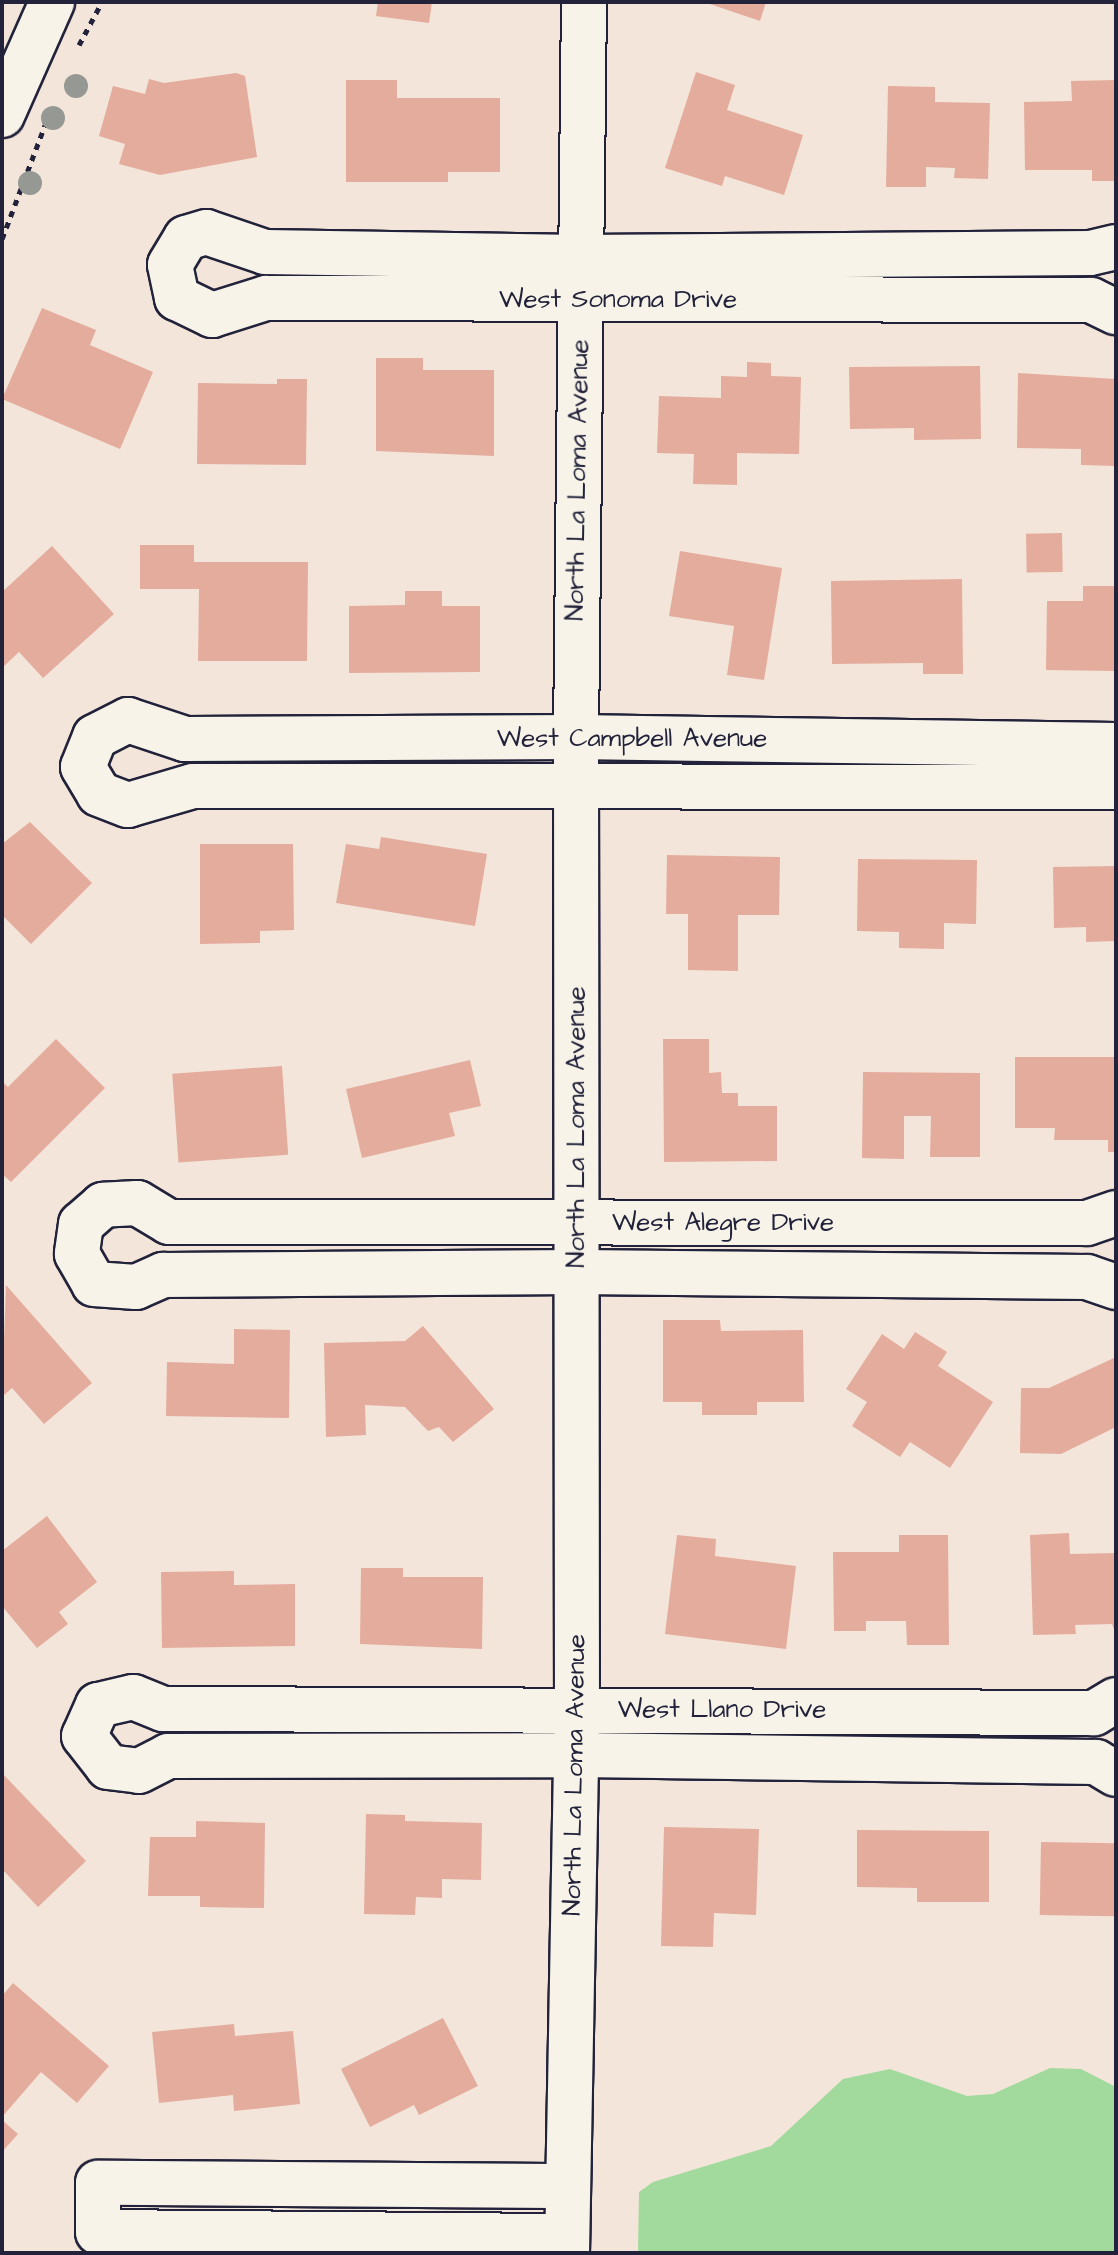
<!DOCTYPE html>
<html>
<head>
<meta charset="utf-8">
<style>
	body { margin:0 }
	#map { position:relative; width:1118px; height:2255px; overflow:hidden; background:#f3e5d9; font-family:"Architects Daughter",sans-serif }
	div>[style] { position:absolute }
	.green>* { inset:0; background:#a2da9e }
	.building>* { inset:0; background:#e4ac9d; transform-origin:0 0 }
	.path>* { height:5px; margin-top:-2.5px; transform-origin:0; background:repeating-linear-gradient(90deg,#22223b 0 6px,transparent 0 12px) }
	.roads { filter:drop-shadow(2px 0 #22223b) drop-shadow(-2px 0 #22223b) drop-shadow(0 2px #22223b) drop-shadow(0 -2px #22223b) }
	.minor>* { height:44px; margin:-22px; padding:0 22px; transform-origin:22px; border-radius:22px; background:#f7f3e8 }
	.major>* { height:44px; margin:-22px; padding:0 22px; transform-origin:22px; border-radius:22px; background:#f7f3e8 }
	.trees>* { width:24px; height:24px; margin:-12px; border-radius:50%; background:#959893 }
	span { translate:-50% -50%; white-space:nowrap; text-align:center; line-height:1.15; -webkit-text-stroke:6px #f7f3e8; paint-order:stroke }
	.street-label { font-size:26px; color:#22223b }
	.frame { position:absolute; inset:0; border:4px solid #22223b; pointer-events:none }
</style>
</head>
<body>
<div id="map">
	<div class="green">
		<i style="clip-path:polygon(1050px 2068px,1081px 2069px,1116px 2087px,1116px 2253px,638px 2253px,639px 2192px,653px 2182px,771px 2146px,843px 2079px,890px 2069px,967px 2096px,993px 2094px)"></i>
	</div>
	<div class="building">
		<i style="clip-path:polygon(378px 2px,432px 2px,429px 23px,376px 16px)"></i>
		<i style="clip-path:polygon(704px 2px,766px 2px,760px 21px)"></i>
		<i style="clip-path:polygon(696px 72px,735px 85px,727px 110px,803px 135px,784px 195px,725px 176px,722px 186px,665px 168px)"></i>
		<i style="clip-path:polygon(236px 73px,245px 76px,257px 157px,160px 175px,119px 164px,125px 144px,99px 136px,113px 86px,145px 94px,149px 79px,164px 83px)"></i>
		<i style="clip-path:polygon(346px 80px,397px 80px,397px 98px,500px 98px,500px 172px,448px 172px,448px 182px,346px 182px)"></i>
		<i style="clip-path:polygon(1116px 80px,1116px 181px,1092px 181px,1092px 170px,1025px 170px,1024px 102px,1072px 101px,1071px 81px)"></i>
		<i style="clip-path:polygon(888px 86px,935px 87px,935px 102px,990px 103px,988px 179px,954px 178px,955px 168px,926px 167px,926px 187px,886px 187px)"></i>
		<i style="clip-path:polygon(42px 308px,96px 330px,90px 345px,153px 372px,120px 449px,2px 399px)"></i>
		<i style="clip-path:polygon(376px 358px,423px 358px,423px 370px,494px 370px,494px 456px,376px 451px)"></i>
		<i style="clip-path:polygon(747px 362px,771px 363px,771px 376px,801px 377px,799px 454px,737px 453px,737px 485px,693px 484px,694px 454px,657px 453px,659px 396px,721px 398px,721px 376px,747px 377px)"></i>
		<i style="clip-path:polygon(980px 366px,981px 439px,914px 440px,914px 428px,850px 429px,849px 367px)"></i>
		<i style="clip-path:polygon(1018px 373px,1116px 379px,1116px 466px,1081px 465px,1081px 449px,1017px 448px)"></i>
		<i style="clip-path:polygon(277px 379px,307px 379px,306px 465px,197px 464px,198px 383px,277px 384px)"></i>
		<i style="left:1062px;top:533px;width:39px;height:36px;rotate:89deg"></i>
		<i style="clip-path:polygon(140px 545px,194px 545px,194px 562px,308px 562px,307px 661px,198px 661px,199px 589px,140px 589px)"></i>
		<i style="clip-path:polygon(52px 546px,114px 614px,43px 678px,19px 652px,2px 668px,2px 592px)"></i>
		<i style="clip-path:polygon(680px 551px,782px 568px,764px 680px,727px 675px,734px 626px,669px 616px)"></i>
		<i style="clip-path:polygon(962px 579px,963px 674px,923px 674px,923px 663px,832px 664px,831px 581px)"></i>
		<i style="clip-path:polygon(1083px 586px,1116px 586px,1116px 671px,1046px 670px,1047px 601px,1083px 601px)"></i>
		<i style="clip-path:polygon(405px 591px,442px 591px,442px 606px,480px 606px,480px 672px,349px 673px,349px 606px,405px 605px)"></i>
		<i style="clip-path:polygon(30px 822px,92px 883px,31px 944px,2px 915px,2px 844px)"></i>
		<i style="clip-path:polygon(381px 837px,487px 854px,475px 926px,336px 903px,346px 844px,379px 849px)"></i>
		<i style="clip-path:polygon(200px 844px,293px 844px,294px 930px,260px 931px,260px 943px,200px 944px)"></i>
		<i style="clip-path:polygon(667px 855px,780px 857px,779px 915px,738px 915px,738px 971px,688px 970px,688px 914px,666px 914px)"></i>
		<i style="clip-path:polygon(858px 859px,977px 860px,976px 924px,944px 923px,944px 949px,899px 948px,899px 932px,857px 931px)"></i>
		<i style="clip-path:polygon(1116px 866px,1116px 941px,1086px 942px,1086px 927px,1054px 928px,1053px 867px)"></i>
		<i style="clip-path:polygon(56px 1039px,105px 1088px,11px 1182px,2px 1174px,2px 1081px,8px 1087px)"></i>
		<i style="clip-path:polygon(663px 1039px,709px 1039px,709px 1073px,721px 1072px,722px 1093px,738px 1093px,738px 1106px,777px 1106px,777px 1161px,664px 1162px)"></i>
		<i style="clip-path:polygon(1015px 1057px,1116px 1057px,1116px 1152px,1108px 1152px,1108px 1140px,1054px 1140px,1055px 1128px,1015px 1128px)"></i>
		<i style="clip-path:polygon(470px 1060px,481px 1106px,449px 1113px,455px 1136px,362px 1158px,346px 1089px)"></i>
		<i style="left:282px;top:1066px;width:89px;height:110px;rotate:86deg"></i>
		<i style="clip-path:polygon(863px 1072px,980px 1073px,980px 1157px,930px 1157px,931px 1116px,904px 1116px,904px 1159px,862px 1158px)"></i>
		<i style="clip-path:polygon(6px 1285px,92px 1383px,44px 1424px,12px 1388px,2px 1397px)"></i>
		<i style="clip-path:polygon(663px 1320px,720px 1320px,721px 1331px,803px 1330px,804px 1402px,757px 1402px,757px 1415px,702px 1415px,702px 1402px,663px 1402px)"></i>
		<i style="clip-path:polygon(423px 1326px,494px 1409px,453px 1442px,439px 1427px,428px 1431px,405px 1407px,365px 1405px,366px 1435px,326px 1437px,324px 1343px,405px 1341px)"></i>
		<i style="clip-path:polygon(234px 1329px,290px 1330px,289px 1418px,166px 1416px,167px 1362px,234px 1364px)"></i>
		<i style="clip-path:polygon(915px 1332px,947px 1352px,938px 1366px,993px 1402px,950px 1468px,910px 1442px,900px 1457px,852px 1426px,867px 1402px,846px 1389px,882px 1334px,904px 1349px)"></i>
		<i style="clip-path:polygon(1116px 1357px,1116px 1427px,1061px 1454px,1020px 1453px,1021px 1388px,1049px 1388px)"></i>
		<i style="clip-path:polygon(47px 1516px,97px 1582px,59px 1612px,68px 1624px,37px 1648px,2px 1606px,2px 1551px)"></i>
		<i style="clip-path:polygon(1069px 1533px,1070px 1554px,1116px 1553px,1116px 1635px,1112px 1624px,1075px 1625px,1076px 1634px,1033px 1635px,1030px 1535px)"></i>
		<i style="clip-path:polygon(677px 1535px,716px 1539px,715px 1556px,796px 1566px,786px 1649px,665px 1634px)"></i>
		<i style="clip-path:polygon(899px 1535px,948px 1535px,949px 1645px,907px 1645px,906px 1621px,866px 1621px,866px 1631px,834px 1631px,833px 1552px,899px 1552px)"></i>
		<i style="clip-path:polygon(361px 1568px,403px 1568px,403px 1577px,483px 1577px,482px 1649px,360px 1644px)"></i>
		<i style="clip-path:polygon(234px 1571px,234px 1585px,295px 1584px,295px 1646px,162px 1648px,161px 1572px)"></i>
		<i style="clip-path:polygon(2px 1773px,86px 1861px,38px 1907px,2px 1869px)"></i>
		<i style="clip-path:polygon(366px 1814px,405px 1815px,405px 1821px,482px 1823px,481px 1880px,442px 1879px,442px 1898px,416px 1897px,415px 1915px,364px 1914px)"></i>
		<i style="clip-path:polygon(196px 1821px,265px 1823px,264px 1908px,200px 1907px,200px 1896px,148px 1896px,150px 1837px,196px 1837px)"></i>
		<i style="clip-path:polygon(664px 1827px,759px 1829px,756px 1915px,714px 1913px,713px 1947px,661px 1946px)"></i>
		<i style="clip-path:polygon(857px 1830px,989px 1831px,989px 1902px,917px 1902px,917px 1888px,857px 1887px)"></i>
		<i style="left:1041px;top:1842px;width:75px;height:73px;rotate:1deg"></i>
		<i style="clip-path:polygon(13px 1983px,109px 2066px,77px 2103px,41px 2072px,2px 2117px,2px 1996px)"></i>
		<i style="clip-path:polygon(443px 2018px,478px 2086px,419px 2115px,414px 2105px,370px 2127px,341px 2069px)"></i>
		<i style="clip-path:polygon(234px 2024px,235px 2036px,293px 2031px,300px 2104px,234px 2111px,233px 2095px,159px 2103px,152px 2032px)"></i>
		<i style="clip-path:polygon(2px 2120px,18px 2134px,2px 2152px)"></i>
	</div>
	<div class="path">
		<i style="left:79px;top:45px;width:49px;rotate:-61.9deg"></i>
		<i style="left:2px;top:239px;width:139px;rotate:-69.3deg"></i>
	</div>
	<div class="roads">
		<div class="minor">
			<i style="left:1116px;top:247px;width:27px;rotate:167deg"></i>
			<i style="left:1090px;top:253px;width:510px;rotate:179.55deg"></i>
			<i style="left:580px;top:257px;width:315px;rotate:-179.1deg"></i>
			<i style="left:265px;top:252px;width:62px;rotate:-161.3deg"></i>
			<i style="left:206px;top:232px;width:21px;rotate:163deg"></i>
			<i style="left:186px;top:238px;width:31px;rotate:121deg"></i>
			<i style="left:170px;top:265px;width:34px;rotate:78deg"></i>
			<i style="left:177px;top:298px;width:39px;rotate:26deg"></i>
			<i style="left:212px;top:315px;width:57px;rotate:-17.5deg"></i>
			<i style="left:266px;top:298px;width:825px;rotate:0.14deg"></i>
			<i style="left:1091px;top:300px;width:28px;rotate:26deg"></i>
			<i style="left:1116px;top:745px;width:540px;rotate:-179.15deg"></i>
			<i style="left:576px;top:737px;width:391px;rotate:179.7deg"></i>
			<i style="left:185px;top:739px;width:60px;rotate:-161.6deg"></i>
			<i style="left:128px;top:720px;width:37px;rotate:153deg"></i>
			<i style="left:95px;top:737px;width:32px;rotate:112deg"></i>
			<i style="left:83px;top:767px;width:31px;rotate:59deg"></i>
			<i style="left:99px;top:794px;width:31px;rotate:21deg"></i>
			<i style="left:128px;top:805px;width:68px;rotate:-16.3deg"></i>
			<i style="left:193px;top:786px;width:923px;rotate:0.06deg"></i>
			<i style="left:1116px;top:1213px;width:31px;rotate:161deg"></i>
			<i style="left:1087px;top:1223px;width:918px;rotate:-179.94deg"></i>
			<i style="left:169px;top:1222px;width:37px;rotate:-149deg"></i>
			<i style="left:137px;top:1203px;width:34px;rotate:177deg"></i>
			<i style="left:103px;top:1205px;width:29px;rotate:139deg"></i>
			<i style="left:81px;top:1224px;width:30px;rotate:98deg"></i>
			<i style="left:77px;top:1254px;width:34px;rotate:60deg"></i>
			<i style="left:94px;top:1284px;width:42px;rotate:4.1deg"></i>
			<i style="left:136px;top:1287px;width:30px;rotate:-24deg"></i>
			<i style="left:163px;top:1275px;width:414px;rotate:-0.4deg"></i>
			<i style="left:577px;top:1272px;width:510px;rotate:0.56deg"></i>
			<i style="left:1087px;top:1277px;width:31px;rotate:19deg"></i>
			<i style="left:1116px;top:1700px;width:26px;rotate:149deg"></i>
			<i style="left:1094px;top:1713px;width:931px;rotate:-179.75deg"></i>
			<i style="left:163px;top:1709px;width:32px;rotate:-158deg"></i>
			<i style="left:133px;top:1697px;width:36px;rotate:167deg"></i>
			<i style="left:98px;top:1705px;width:34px;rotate:114deg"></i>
			<i style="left:84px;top:1736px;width:39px;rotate:52deg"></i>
			<i style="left:108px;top:1767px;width:31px;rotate:7deg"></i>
			<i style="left:139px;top:1771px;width:33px;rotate:-27deg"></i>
			<i style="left:168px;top:1756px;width:409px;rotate:-0.1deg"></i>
			<i style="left:577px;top:1755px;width:519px;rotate:0.77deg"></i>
			<i style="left:1096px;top:1762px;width:23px;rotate:31deg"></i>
			<i style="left:566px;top:2186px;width:468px;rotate:-179.6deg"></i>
			<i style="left:98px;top:2183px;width:49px;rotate:90deg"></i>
			<i style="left:98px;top:2232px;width:469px;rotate:0.5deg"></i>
			<i style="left:567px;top:2253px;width:544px;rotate:-88.95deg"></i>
			<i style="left:577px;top:1709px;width:972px;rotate:-90.06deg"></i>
			<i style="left:576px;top:737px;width:735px;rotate:-89.38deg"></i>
		</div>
		<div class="major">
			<i style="left:2px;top:115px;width:124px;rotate:-66.1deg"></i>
		</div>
	</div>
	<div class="trees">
		<i style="left:76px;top:86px"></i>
		<i style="left:53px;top:118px"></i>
		<i style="left:30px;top:183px"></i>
	</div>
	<div class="street-label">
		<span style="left:618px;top:300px">West Sonoma Drive</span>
		<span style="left:578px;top:480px;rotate:-89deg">North La Loma Avenue</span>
		<span style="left:632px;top:739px">West Campbell Avenue</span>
		<span style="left:577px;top:1127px;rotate:-90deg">North La Loma Avenue</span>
		<span style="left:723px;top:1223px">West Alegre Drive</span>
		<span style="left:722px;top:1710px">West Llano Drive</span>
		<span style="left:575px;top:1775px;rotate:-89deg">North La Loma Avenue</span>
	</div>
	<div class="frame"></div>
</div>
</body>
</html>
